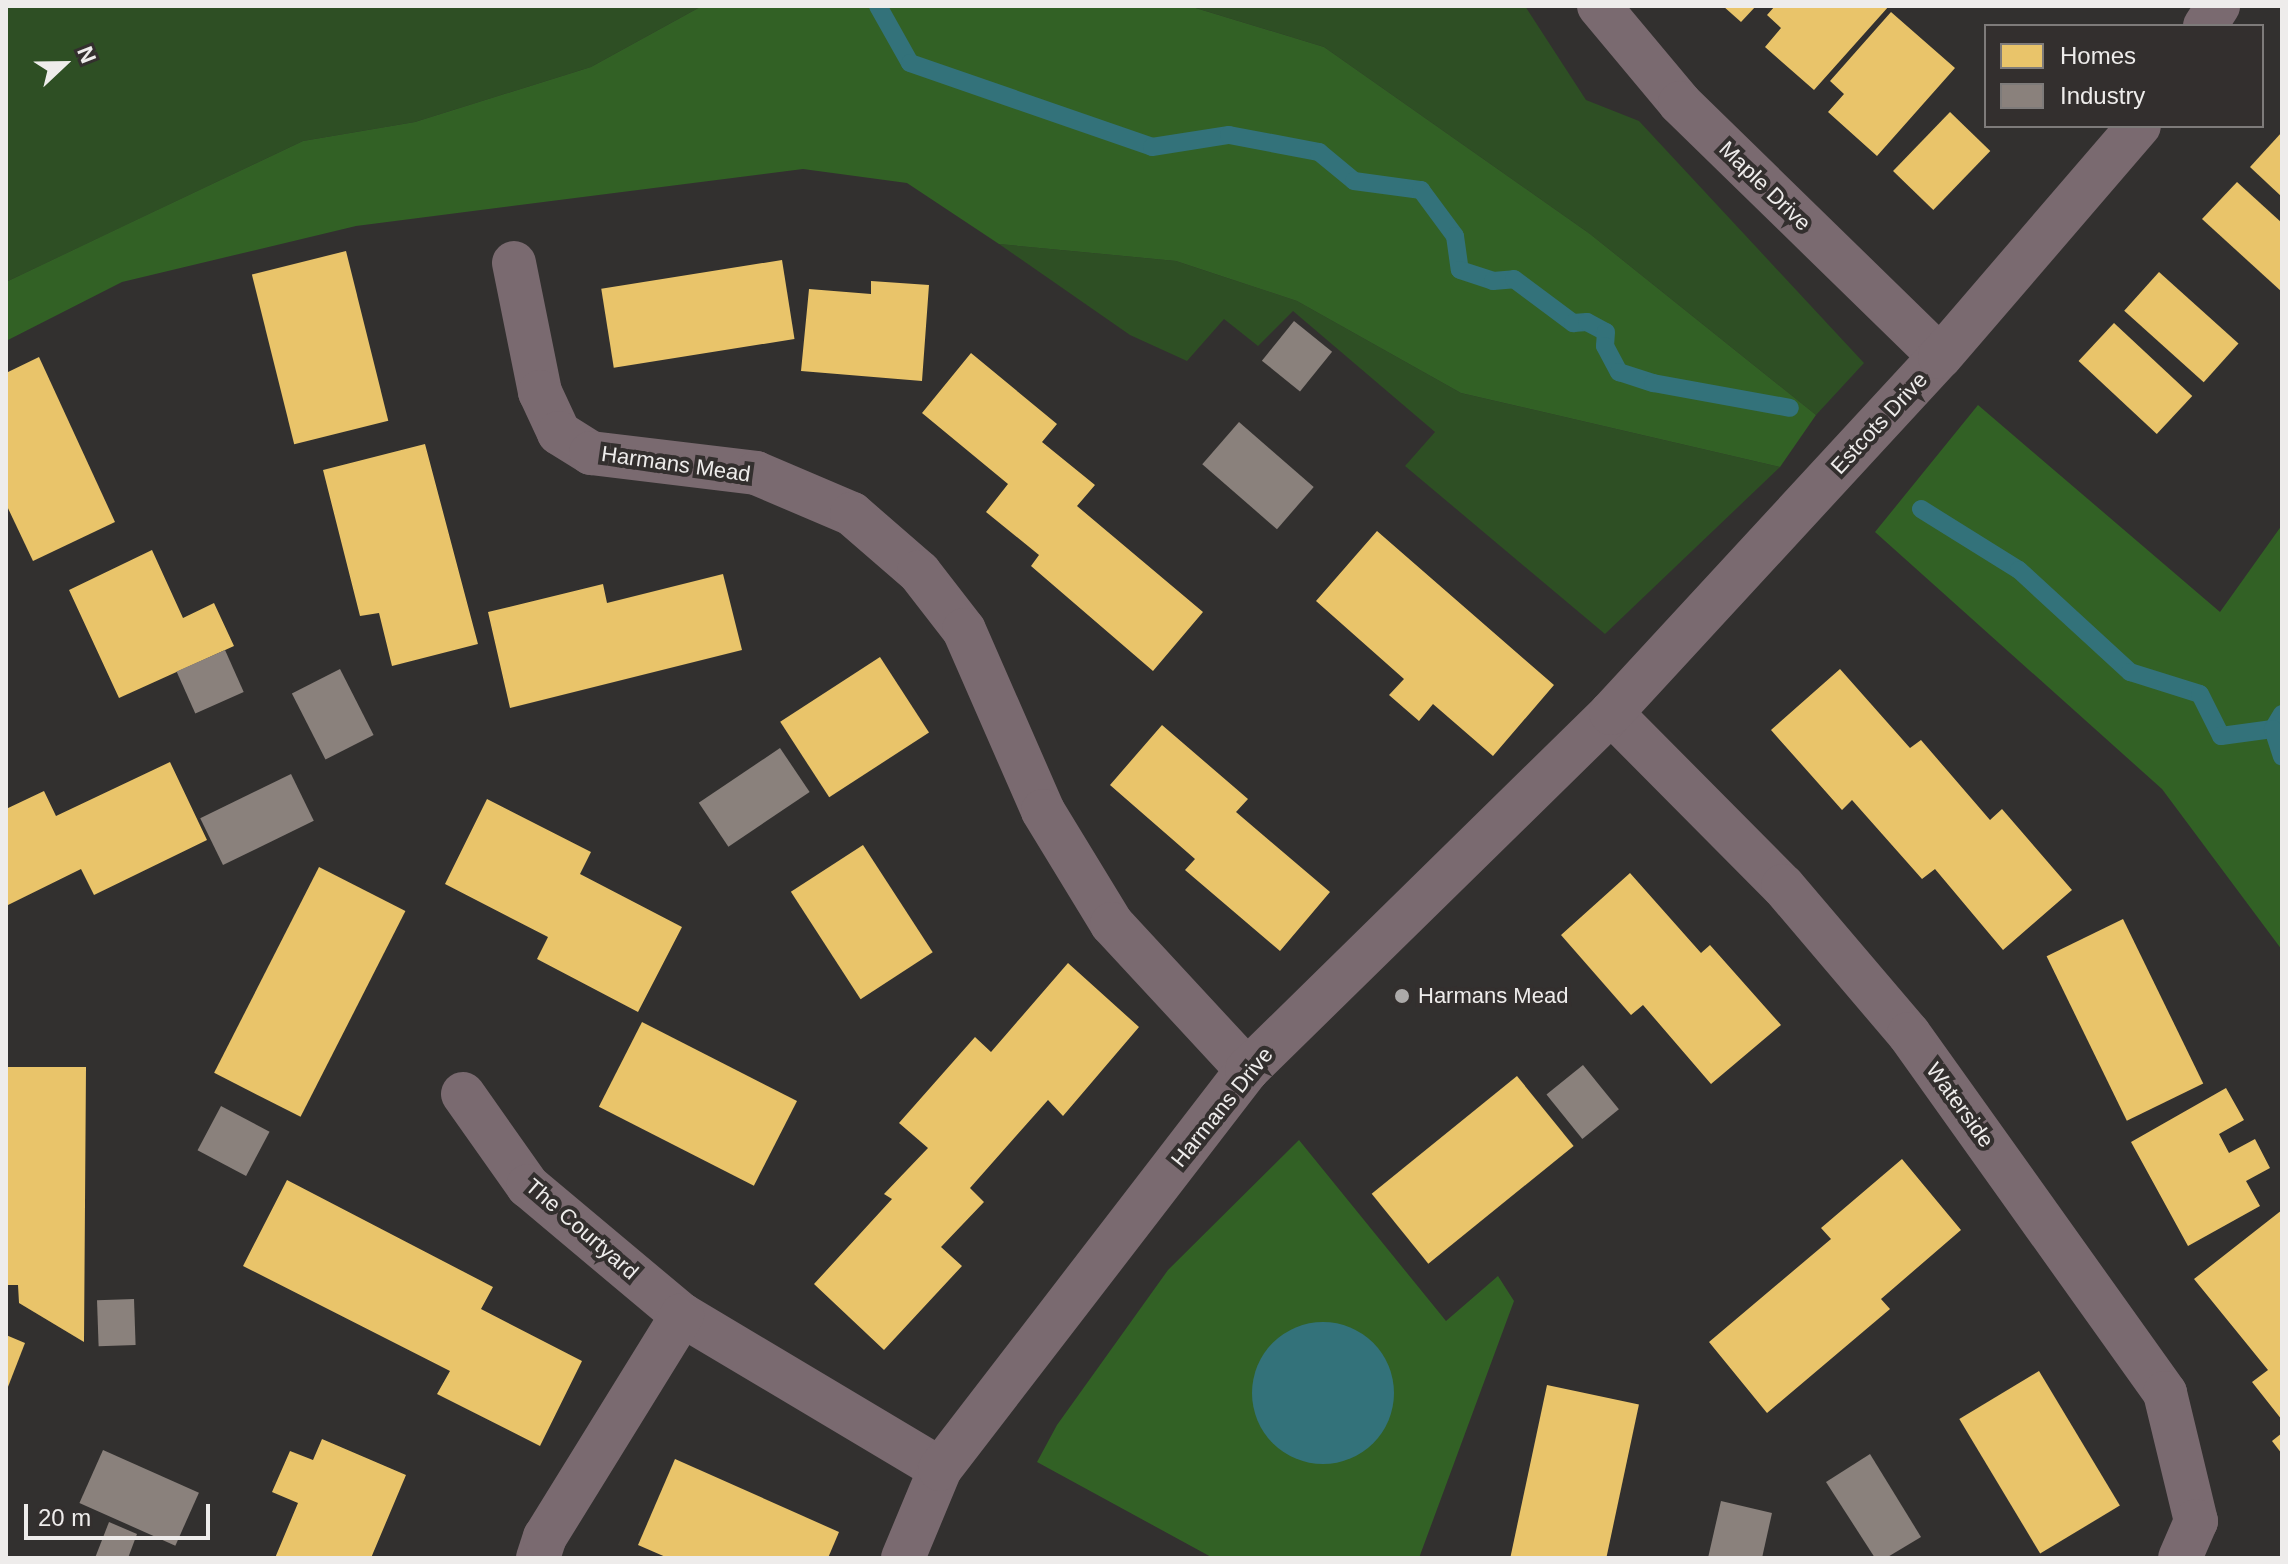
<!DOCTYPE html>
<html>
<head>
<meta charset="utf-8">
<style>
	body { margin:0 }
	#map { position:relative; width:2288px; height:1564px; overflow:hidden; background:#32302f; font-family:Helvetica,sans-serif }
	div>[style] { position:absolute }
	.green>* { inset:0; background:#2e4f24 }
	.forest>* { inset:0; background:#326125 }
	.water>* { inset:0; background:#33727a }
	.round { border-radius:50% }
	.homes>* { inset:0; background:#e9c46a; transform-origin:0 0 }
	.industry>* { inset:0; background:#8a817c; transform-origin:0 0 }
	.stream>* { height:18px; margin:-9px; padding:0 9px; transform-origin:9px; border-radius:9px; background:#33727a }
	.minor>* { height:44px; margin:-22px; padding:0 22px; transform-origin:22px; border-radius:22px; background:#7a6a70 }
	.tertiary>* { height:44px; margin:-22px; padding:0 22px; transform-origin:22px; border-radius:22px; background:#7a6a70 }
	.dots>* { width:22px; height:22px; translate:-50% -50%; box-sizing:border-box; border:4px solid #332f2e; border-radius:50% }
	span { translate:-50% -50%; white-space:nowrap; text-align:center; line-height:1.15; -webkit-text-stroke:8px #332f2e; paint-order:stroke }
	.street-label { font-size:22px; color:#eeeceb }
	.poi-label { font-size:22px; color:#eeeceb }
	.left { translate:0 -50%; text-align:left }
	.frame { position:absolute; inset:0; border:8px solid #eeeceb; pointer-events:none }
	.legend { position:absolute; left:1984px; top:24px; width:280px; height:104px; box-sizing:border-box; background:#332f2e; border:2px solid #7e7b7a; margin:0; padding:10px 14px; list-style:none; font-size:24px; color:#eeeceb }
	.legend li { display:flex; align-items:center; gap:16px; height:40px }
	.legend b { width:40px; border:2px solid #7e7b7a }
	.north { position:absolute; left:24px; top:24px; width:80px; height:80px; -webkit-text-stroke:6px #332f2e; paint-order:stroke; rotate:68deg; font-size:22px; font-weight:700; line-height:32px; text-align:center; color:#eeeceb }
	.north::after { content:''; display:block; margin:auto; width:28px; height:36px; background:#eeeceb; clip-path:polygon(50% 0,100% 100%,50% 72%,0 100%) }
	.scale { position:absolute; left:24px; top:1504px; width:186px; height:36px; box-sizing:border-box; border:4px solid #eeeceb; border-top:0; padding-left:10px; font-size:24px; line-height:28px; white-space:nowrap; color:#eeeceb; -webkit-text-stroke:6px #332f2e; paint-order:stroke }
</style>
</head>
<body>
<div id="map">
	<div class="green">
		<i style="clip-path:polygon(6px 6px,702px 6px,591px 67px,415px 122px,303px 141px,6px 282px)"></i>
		<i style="clip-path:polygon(1189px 6px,1525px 6px,1586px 100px,1639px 121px,1864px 363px,1816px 415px,1590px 234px,1324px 47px)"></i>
		<i style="clip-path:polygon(999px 244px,1176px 261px,1297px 301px,1461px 393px,1780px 467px,1605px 634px,1405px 466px,1435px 432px,1293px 311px,1258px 346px,1224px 319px,1187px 361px,1130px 335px)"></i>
	</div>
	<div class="forest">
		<i style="clip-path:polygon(702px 6px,1189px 6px,1324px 47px,1590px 234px,1816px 415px,1780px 467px,1461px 393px,1297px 301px,1176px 261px,999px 244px,907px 183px,803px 169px,356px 226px,122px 282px,6px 341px,6px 282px,132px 222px,303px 141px,415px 122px,591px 67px)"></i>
		<i style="clip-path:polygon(1978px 405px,2220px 612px,2282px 525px,2282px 950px,2162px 789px,1875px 532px)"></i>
		<i style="clip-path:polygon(1299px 1140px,1446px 1321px,1498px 1276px,1514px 1301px,1419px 1558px,1213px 1558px,1037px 1462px,1057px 1425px,1168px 1270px)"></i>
	</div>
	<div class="water">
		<i class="round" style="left:1252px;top:1322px;width:142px;height:142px"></i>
	</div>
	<div class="homes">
		<i style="clip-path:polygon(1723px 6px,1756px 6px,1741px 22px)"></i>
		<i style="clip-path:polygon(1775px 6px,1889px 6px,1814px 90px,1765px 47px,1781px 28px,1767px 15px)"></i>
		<i style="clip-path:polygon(1891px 12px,1955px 68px,1877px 156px,1828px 112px,1844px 94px,1830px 81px)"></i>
		<i style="left:1950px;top:112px;width:56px;height:82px;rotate:44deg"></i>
		<i style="clip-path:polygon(2282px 132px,2282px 197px,2250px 167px)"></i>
		<i style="clip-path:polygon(2237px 182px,2282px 223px,2282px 292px,2202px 219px)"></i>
		<i style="left:346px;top:251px;width:175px;height:97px;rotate:76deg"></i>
		<i style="left:782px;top:260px;width:80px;height:183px;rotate:81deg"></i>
		<i style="left:2159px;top:272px;width:107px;height:52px;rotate:42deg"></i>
		<i style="clip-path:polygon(871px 281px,929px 285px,922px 381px,801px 371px,809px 289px,871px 294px)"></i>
		<i style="left:2114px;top:323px;width:107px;height:52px;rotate:43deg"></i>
		<i style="clip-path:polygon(971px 353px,1057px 424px,1042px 442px,1095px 485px,1077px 506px,1203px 612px,1153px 671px,1031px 566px,1039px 555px,986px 512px,1008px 484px,922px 413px)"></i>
		<i style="clip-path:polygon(39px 357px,115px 522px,33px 561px,6px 504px,6px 373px)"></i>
		<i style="clip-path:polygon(425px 444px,478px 644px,392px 666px,379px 613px,360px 616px,323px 470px)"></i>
		<i style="clip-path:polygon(1377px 531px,1554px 685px,1493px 756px,1433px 704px,1419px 721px,1389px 695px,1404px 679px,1316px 601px)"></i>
		<i style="clip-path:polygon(152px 550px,183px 618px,214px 603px,234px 646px,119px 698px,69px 590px)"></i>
		<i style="clip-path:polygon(723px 574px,742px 650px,510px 708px,488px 612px,603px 584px,607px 603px)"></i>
		<i style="left:880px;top:657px;width:90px;height:119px;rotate:57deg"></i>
		<i style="clip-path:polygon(1840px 669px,1910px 748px,1921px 740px,1990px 820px,2002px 809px,2072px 890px,2003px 950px,1935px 869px,1922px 879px,1852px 800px,1842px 810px,1771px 730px)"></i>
		<i style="clip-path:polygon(1162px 725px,1248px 799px,1236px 812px,1330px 892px,1280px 951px,1185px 870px,1195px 859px,1110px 785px)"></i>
		<i style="clip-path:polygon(170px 762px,207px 840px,94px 895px,81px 869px,6px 906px,6px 809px,44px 791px,56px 816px)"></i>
		<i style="clip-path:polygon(487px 799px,591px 852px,580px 874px,682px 927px,638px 1012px,537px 959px,548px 937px,445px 884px)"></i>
		<i style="left:863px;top:845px;width:128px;height:86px;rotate:57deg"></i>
		<i style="left:319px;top:867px;width:97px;height:231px;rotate:27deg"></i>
		<i style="clip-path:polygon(1630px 873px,1701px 953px,1710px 945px,1781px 1025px,1711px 1084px,1643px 1005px,1631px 1015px,1561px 935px)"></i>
		<i style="left:2123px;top:919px;width:183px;height:85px;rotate:64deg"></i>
		<i style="clip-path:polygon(1068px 963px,1139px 1027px,1063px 1116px,1048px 1100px,970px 1188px,984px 1202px,941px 1247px,962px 1266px,884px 1350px,814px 1284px,892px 1199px,884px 1194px,928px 1148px,899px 1123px,975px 1037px,991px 1052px)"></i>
		<i style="left:642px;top:1022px;width:174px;height:95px;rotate:27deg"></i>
		<i style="clip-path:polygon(6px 1067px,86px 1067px,84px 1342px,19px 1303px,18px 1285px,6px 1285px)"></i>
		<i style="left:1517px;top:1076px;width:90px;height:187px;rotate:51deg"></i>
		<i style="clip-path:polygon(2226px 1088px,2244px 1120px,2219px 1134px,2229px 1153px,2255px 1139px,2270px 1168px,2246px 1181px,2260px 1206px,2188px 1246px,2131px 1142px)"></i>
		<i style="clip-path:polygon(1902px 1159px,1961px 1230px,1881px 1299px,1890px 1309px,1767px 1413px,1709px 1342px,1831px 1239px,1821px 1228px)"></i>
		<i style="clip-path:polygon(287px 1180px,493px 1287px,481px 1309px,582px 1361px,540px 1446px,437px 1394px,450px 1371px,243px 1266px)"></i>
		<i style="clip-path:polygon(2282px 1210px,2282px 1420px,2252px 1382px,2268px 1370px,2194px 1279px)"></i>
		<i style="clip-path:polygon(6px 1335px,25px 1343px,6px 1392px)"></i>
		<i style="left:2039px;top:1371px;width:157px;height:93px;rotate:59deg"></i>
		<i style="left:1547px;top:1385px;width:94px;height:177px;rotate:12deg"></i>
		<i style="clip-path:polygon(2282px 1433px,2282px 1454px,2272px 1441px)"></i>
		<i style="clip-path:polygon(322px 1439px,406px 1475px,371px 1558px,275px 1558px,298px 1503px,272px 1492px,290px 1451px,313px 1460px)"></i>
		<i style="clip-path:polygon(675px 1459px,839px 1532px,828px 1558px,668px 1558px,638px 1545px)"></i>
	</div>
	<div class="industry">
		<i style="left:1294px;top:321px;width:49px;height:51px;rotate:39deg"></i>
		<i style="left:1239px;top:422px;width:99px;height:56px;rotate:41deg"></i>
		<i style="left:225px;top:650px;width:46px;height:53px;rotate:66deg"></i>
		<i style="left:340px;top:669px;width:74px;height:54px;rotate:63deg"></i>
		<i style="left:780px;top:748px;width:53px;height:98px;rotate:56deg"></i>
		<i style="left:291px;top:774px;width:52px;height:101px;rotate:64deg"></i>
		<i style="left:1583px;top:1065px;width:57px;height:47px;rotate:51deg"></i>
		<i style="left:221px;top:1106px;width:55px;height:50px;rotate:28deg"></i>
		<i style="left:134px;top:1299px;width:46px;height:37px;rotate:88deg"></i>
		<i style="left:103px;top:1450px;width:105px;height:58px;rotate:24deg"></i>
		<i style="clip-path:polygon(1870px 1454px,1921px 1537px,1886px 1558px,1875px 1558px,1826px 1482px)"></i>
		<i style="clip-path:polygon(1721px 1501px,1772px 1513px,1762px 1558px,1708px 1558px)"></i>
		<i style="clip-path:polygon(109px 1522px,137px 1534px,128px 1558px,95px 1558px)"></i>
	</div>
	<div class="stream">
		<i style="left:878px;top:6px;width:65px;rotate:60.7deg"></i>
		<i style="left:910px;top:63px;width:256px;rotate:19.1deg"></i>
		<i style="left:1152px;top:147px;width:78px;rotate:-8.9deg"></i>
		<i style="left:1229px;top:135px;width:92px;rotate:10.7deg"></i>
		<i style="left:1319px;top:152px;width:45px;rotate:39.6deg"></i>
		<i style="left:1354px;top:181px;width:68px;rotate:7.7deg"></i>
		<i style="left:1421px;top:190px;width:57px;rotate:53.5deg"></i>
		<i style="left:1455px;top:236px;width:34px;rotate:82deg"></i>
		<i style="left:1460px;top:270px;width:35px;rotate:18deg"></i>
		<i style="left:1493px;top:281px;width:21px;rotate:-5deg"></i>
		<i style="left:1514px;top:279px;width:74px;rotate:36.7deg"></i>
		<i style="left:1573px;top:323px;width:14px;rotate:-4deg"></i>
		<i style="left:1587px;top:322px;width:21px;rotate:28deg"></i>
		<i style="left:1606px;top:332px;width:14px;rotate:94deg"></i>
		<i style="left:1605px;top:346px;width:30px;rotate:62deg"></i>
		<i style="left:1619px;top:372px;width:36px;rotate:18deg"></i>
		<i style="left:1653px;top:383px;width:139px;rotate:10.3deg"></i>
		<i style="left:1921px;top:509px;width:115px;rotate:31.9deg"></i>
		<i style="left:2019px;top:570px;width:151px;rotate:42.6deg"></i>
		<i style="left:2130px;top:672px;width:73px;rotate:17.4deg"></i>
		<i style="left:2200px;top:694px;width:47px;rotate:63.4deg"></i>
		<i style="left:2221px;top:736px;width:52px;rotate:-7.7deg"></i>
		<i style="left:2282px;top:714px;width:17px;rotate:121deg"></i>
		<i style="left:2273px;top:729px;width:29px;rotate:72deg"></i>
	</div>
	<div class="minor">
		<i style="left:1599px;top:6px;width:126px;rotate:50.1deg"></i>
		<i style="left:1680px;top:103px;width:363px;rotate:44.3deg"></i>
		<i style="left:514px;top:263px;width:132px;rotate:78.6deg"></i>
		<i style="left:540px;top:392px;width:45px;rotate:65.1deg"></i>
		<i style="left:559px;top:433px;width:38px;rotate:32deg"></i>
		<i style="left:591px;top:453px;width:166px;rotate:6.9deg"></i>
		<i style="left:756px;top:473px;width:104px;rotate:23.1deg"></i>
		<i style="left:852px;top:514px;width:89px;rotate:40.9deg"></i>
		<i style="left:919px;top:572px;width:73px;rotate:52.2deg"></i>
		<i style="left:964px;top:630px;width:197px;rotate:66.4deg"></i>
		<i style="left:1043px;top:811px;width:132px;rotate:58.6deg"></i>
		<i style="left:1112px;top:924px;width:199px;rotate:47.2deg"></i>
		<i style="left:1611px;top:713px;width:244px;rotate:45.2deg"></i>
		<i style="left:1783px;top:886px;width:194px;rotate:49.6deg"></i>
		<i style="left:1909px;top:1034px;width:441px;rotate:54.5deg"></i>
		<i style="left:2165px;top:1393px;width:132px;rotate:76.4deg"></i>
		<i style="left:2196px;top:1521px;width:40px;rotate:113.4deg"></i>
		<i style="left:463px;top:1094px;width:113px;rotate:54.8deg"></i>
		<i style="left:528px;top:1186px;width:201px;rotate:40deg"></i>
		<i style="left:682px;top:1315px;width:300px;rotate:30.8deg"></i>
		<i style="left:538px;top:1558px;width:22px;rotate:-72deg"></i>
		<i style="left:545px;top:1537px;width:261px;rotate:-58.3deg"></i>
	</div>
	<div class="tertiary">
		<i style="left:2205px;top:26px;width:24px;rotate:-57deg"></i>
		<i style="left:903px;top:1558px;width:96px;rotate:-67.4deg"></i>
		<i style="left:940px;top:1469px;width:503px;rotate:-52.42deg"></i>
		<i style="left:1247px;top:1070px;width:510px;rotate:-44.44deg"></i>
		<i style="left:1611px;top:713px;width:485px;rotate:-47.3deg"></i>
		<i style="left:1940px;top:357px;width:305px;rotate:-49.3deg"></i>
	</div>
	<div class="dots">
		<i style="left:1402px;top:996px;background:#acaaa9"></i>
	</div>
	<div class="street-label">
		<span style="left:1765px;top:186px;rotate:44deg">Maple Drive</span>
		<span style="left:1879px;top:423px;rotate:-47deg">Estcots Drive</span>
		<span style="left:676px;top:464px;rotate:8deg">Harmans Mead</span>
		<span style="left:1960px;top:1105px;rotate:54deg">Waterside</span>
		<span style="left:1222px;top:1107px;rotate:-51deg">Harmans Drive</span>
		<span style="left:582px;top:1229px;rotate:41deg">The Courtyard</span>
	</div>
	<div class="poi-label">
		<span class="left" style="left:1418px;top:996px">Harmans Mead</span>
	</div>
	<div class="frame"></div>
	<ul class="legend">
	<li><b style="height:22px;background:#e9c46a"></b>Homes</li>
	<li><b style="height:22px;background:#8a817c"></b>Industry</li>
	</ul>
	<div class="north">N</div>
	<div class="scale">20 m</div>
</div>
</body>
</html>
